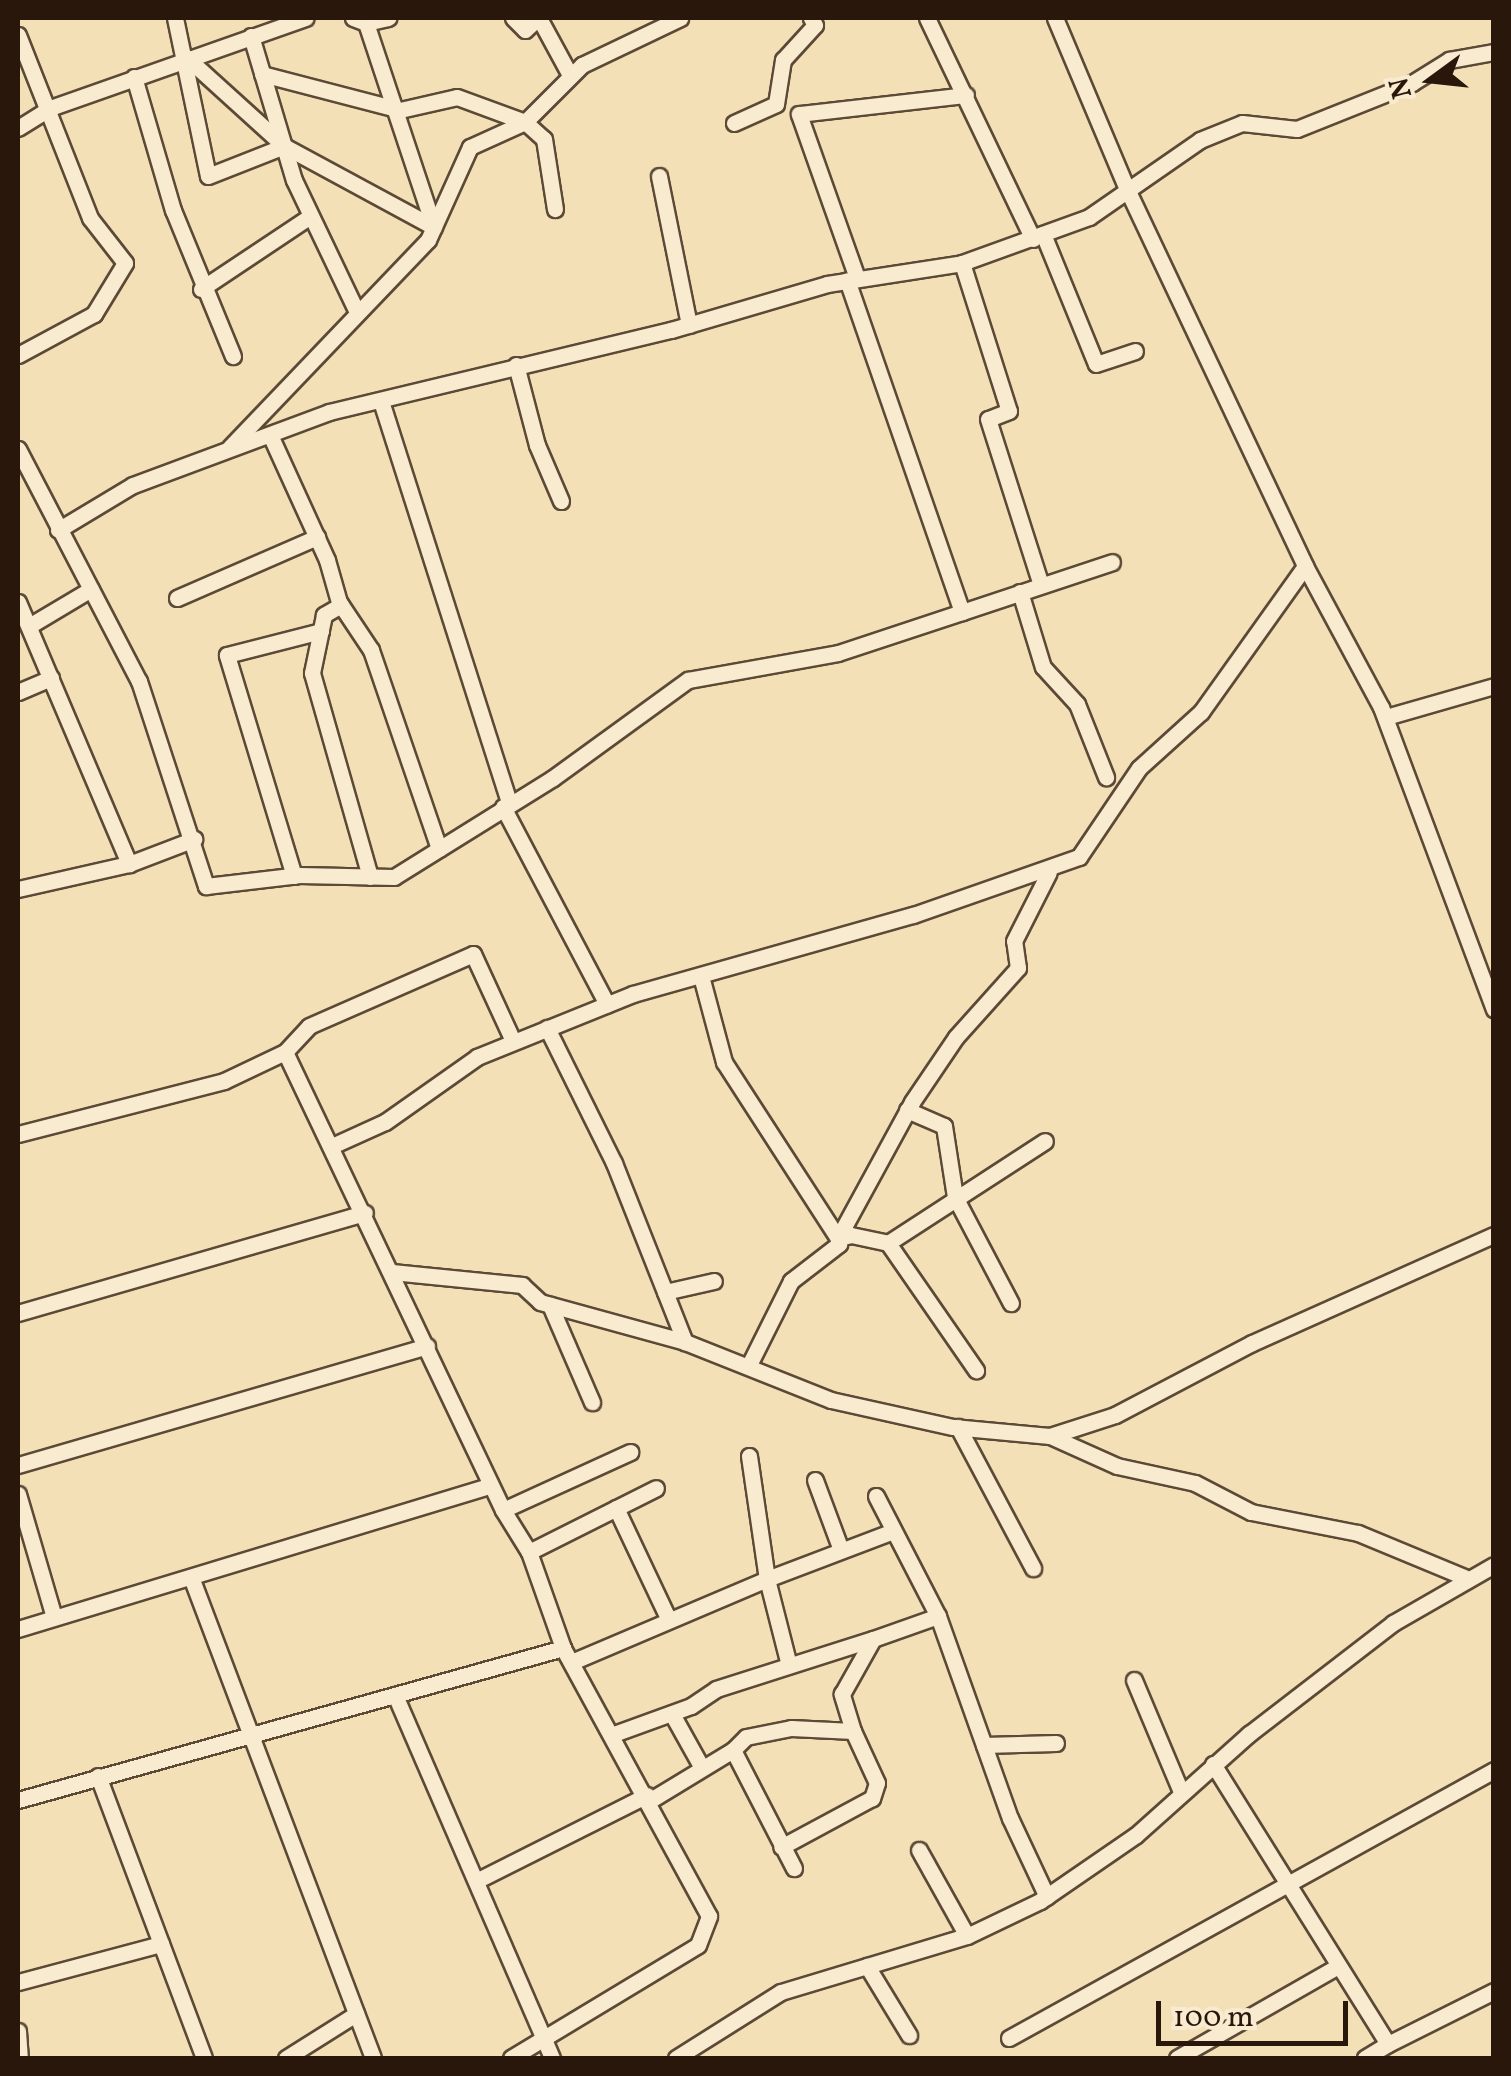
<!DOCTYPE html>
<html>
<head>
<meta charset="utf-8">
<style>
	body { margin:0 }
	#map { position:relative; width:1511px; height:2076px; overflow:hidden; background:#f4e0b7; font-family:Vollkorn,serif }
	div>[style] { position:absolute }
	.roads { filter:drop-shadow(2px 0 #5c4936) drop-shadow(-2px 0 #5c4936) drop-shadow(0 2px #5c4936) drop-shadow(0 -2px #5c4936) }
	.minor>* { height:15px; margin:-7.5px; padding:0 7.5px; transform-origin:7.5px; border-radius:7.5px; background:#f8ebd0 }
	span { translate:-50% -50%; white-space:nowrap; text-align:center; line-height:1.15; -webkit-text-stroke:8px #f8ebd0; paint-order:stroke }
	.frame { position:absolute; inset:0; border:20px solid #29170b; pointer-events:none }
	.north { position:absolute; left:1381px; top:30px; width:100px; height:100px; -webkit-text-stroke:8px #f8ebd0; paint-order:stroke; rotate:255deg; font-size:28px; font-weight:700; line-height:40px; text-align:center; color:#29170b }
	.north::after { content:''; display:block; margin:auto; width:35px; height:45px; background:#29170b; clip-path:polygon(50% 0,100% 100%,50% 72%,0 100%) }
	.scale { position:absolute; left:1156px; top:2001px; width:192px; height:45px; box-sizing:border-box; border:5px solid #29170b; border-top:0; padding-left:12px; font-size:30px; line-height:35px; white-space:nowrap; color:#29170b; -webkit-text-stroke:8px #f8ebd0; paint-order:stroke }
</style>
</head>
<body>
<div id="map">
	<div class="roads">
		<div class="minor">
			<i style="left:175px;top:18px;width:161px;rotate:78.2deg"></i>
			<i style="left:208px;top:176px;width:82px;rotate:-21.5deg"></i>
			<i style="left:353px;top:18px;width:14px;rotate:21deg"></i>
			<i style="left:366px;top:23px;width:23px;rotate:-13deg"></i>
			<i style="left:513px;top:18px;width:17px;rotate:45deg"></i>
			<i style="left:525px;top:30px;width:18px;rotate:-43deg"></i>
			<i style="left:539px;top:18px;width:65px;rotate:61.5deg"></i>
			<i style="left:927px;top:18px;width:245px;rotate:64.4deg"></i>
			<i style="left:1055px;top:18px;width:186px;rotate:67.2deg"></i>
			<i style="left:1127px;top:189px;width:417px;rotate:64.7deg"></i>
			<i style="left:1305px;top:566px;width:160px;rotate:61.7deg"></i>
			<i style="left:1381px;top:707px;width:323px;rotate:69.5deg"></i>
			<i style="left:366px;top:23px;width:215px;rotate:71.6deg"></i>
			<i style="left:18px;top:35px;width:197px;rotate:68.5deg"></i>
			<i style="left:90px;top:218px;width:57px;rotate:52.1deg"></i>
			<i style="left:125px;top:263px;width:60px;rotate:121.3deg"></i>
			<i style="left:94px;top:314px;width:86px;rotate:151.7deg"></i>
			<i style="left:251px;top:36px;width:150px;rotate:73.4deg"></i>
			<i style="left:294px;top:180px;width:146px;rotate:64.5deg"></i>
			<i style="left:186px;top:57px;width:132px;rotate:42.2deg"></i>
			<i style="left:284px;top:146px;width:170px;rotate:28.4deg"></i>
			<i style="left:262px;top:74px;width:143px;rotate:14.6deg"></i>
			<i style="left:400px;top:110px;width:58px;rotate:-12.8deg"></i>
			<i style="left:457px;top:97px;width:72px;rotate:20.2deg"></i>
			<i style="left:525px;top:122px;width:25px;rotate:42deg"></i>
			<i style="left:544px;top:139px;width:71px;rotate:81.1deg"></i>
			<i style="left:134px;top:77px;width:139px;rotate:73.7deg"></i>
			<i style="left:173px;top:210px;width:158px;rotate:67.7deg"></i>
			<i style="left:734px;top:123px;width:46px;rotate:-24.3deg"></i>
			<i style="left:776px;top:104px;width:45px;rotate:-81deg"></i>
			<i style="left:783px;top:60px;width:47px;rotate:-47.6deg"></i>
			<i style="left:815px;top:25px;width:8px;rotate:-120deg"></i>
			<i style="left:18px;top:128px;width:38px;rotate:-32deg"></i>
			<i style="left:50px;top:108px;width:271px;rotate:-19.4deg"></i>
			<i style="left:659px;top:176px;width:152px;rotate:78.6deg"></i>
			<i style="left:1043px;top:234px;width:140px;rotate:67.8deg"></i>
			<i style="left:1096px;top:364px;width:41px;rotate:-18.4deg"></i>
			<i style="left:962px;top:263px;width:155px;rotate:72.4deg"></i>
			<i style="left:1009px;top:411px;width:22px;rotate:159deg"></i>
			<i style="left:988px;top:419px;width:174px;rotate:72.3deg"></i>
			<i style="left:857px;top:278px;width:174px;rotate:-109.5deg"></i>
			<i style="left:799px;top:114px;width:168px;rotate:-6.5deg"></i>
			<i style="left:201px;top:289px;width:130px;rotate:-33.7deg"></i>
			<i style="left:516px;top:365px;width:83px;rotate:75.3deg"></i>
			<i style="left:537px;top:445px;width:61px;rotate:66.8deg"></i>
			<i style="left:381px;top:401px;width:422px;rotate:72.3deg"></i>
			<i style="left:271px;top:437px;width:135px;rotate:65.5deg"></i>
			<i style="left:327px;top:560px;width:44px;rotate:74.1deg"></i>
			<i style="left:339px;top:602px;width:58px;rotate:56.3deg"></i>
			<i style="left:371px;top:650px;width:210px;rotate:71.1deg"></i>
			<i style="left:230px;top:447px;width:286px;rotate:-46.3deg"></i>
			<i style="left:428px;top:240px;width:102px;rotate:-65.7deg"></i>
			<i style="left:470px;top:147px;width:60px;rotate:-24.4deg"></i>
			<i style="left:525px;top:122px;width:81px;rotate:-45deg"></i>
			<i style="left:582px;top:65px;width:109px;rotate:-25.6deg"></i>
			<i style="left:18px;top:449px;width:262px;rotate:62.5deg"></i>
			<i style="left:139px;top:681px;width:216px;rotate:71.9deg"></i>
			<i style="left:206px;top:886px;width:94px;rotate:-6.7deg"></i>
			<i style="left:299px;top:875px;width:95px;rotate:1.2deg"></i>
			<i style="left:394px;top:877px;width:187px;rotate:-31.9deg"></i>
			<i style="left:553px;top:778px;width:167px;rotate:-36deg"></i>
			<i style="left:688px;top:680px;width:152px;rotate:-10.2deg"></i>
			<i style="left:838px;top:653px;width:131px;rotate:-18.3deg"></i>
			<i style="left:962px;top:612px;width:351px;rotate:-109.1deg"></i>
			<i style="left:58px;top:530px;width:87px;rotate:-31deg"></i>
			<i style="left:133px;top:485px;width:209px;rotate:-20.4deg"></i>
			<i style="left:329px;top:412px;width:352px;rotate:-13.5deg"></i>
			<i style="left:671px;top:330px;width:163px;rotate:-16.4deg"></i>
			<i style="left:827px;top:284px;width:137px;rotate:-8.8deg"></i>
			<i style="left:962px;top:263px;width:135px;rotate:-19.9deg"></i>
			<i style="left:1089px;top:217px;width:135px;rotate:-34.7deg"></i>
			<i style="left:1200px;top:140px;width:45px;rotate:-22deg"></i>
			<i style="left:1242px;top:123px;width:55px;rotate:6.2deg"></i>
			<i style="left:1297px;top:129px;width:124px;rotate:-21.8deg"></i>
			<i style="left:1412px;top:83px;width:44px;rotate:-31.9deg"></i>
			<i style="left:1449px;top:60px;width:46px;rotate:-10.1deg"></i>
			<i style="left:1020px;top:592px;width:78px;rotate:73deg"></i>
			<i style="left:1043px;top:667px;width:50px;rotate:47.4deg"></i>
			<i style="left:1077px;top:704px;width:79px;rotate:68.3deg"></i>
			<i style="left:177px;top:598px;width:153px;rotate:-23.5deg"></i>
			<i style="left:18px;top:602px;width:285px;rotate:67deg"></i>
			<i style="left:341px;top:605px;width:20px;rotate:150deg"></i>
			<i style="left:324px;top:615px;width:59px;rotate:101.7deg"></i>
			<i style="left:312px;top:673px;width:212px;rotate:74.1deg"></i>
			<i style="left:962px;top:612px;width:158px;rotate:-18.4deg"></i>
			<i style="left:29px;top:626px;width:72px;rotate:-30.8deg"></i>
			<i style="left:18px;top:692px;width:36px;rotate:-23deg"></i>
			<i style="left:1386px;top:717px;width:112px;rotate:-16deg"></i>
			<i style="left:503px;top:807px;width:223px;rotate:62.2deg"></i>
			<i style="left:294px;top:876px;width:231px;rotate:-106.9deg"></i>
			<i style="left:227px;top:655px;width:97px;rotate:-14.3deg"></i>
			<i style="left:18px;top:889px;width:114px;rotate:-12.7deg"></i>
			<i style="left:129px;top:864px;width:70px;rotate:-21deg"></i>
			<i style="left:701px;top:976px;width:89px;rotate:75deg"></i>
			<i style="left:724px;top:1062px;width:210px;rotate:57.1deg"></i>
			<i style="left:838px;top:1238px;width:155px;rotate:-61.4deg"></i>
			<i style="left:912px;top:1102px;width:78px;rotate:-55.9deg"></i>
			<i style="left:956px;top:1037px;width:93px;rotate:-48.1deg"></i>
			<i style="left:1018px;top:968px;width:27px;rotate:-98deg"></i>
			<i style="left:1014px;top:941px;width:77px;rotate:-63.1deg"></i>
			<i style="left:547px;top:1028px;width:151px;rotate:63.6deg"></i>
			<i style="left:614px;top:1163px;width:193px;rotate:68.4deg"></i>
			<i style="left:907px;top:1110px;width:40px;rotate:23.4deg"></i>
			<i style="left:944px;top:1126px;width:72px;rotate:81.2deg"></i>
			<i style="left:955px;top:1197px;width:120px;rotate:62.2deg"></i>
			<i style="left:18px;top:1134px;width:213px;rotate:-14.4deg"></i>
			<i style="left:224px;top:1081px;width:68px;rotate:-25.4deg"></i>
			<i style="left:334px;top:1145px;width:56px;rotate:-24.3deg"></i>
			<i style="left:385px;top:1122px;width:113px;rotate:-35.2deg"></i>
			<i style="left:477px;top:1057px;width:168px;rotate:-22deg"></i>
			<i style="left:633px;top:994px;width:291px;rotate:-15.8deg"></i>
			<i style="left:913px;top:915px;width:176px;rotate:-19.3deg"></i>
			<i style="left:1079px;top:857px;width:107px;rotate:-56deg"></i>
			<i style="left:1139px;top:768px;width:84px;rotate:-42.1deg"></i>
			<i style="left:1201px;top:712px;width:179px;rotate:-54.5deg"></i>
			<i style="left:888px;top:1243px;width:187px;rotate:-33deg"></i>
			<i style="left:392px;top:1272px;width:131px;rotate:5.7deg"></i>
			<i style="left:522px;top:1285px;width:25px;rotate:43deg"></i>
			<i style="left:540px;top:1302px;width:150px;rotate:15.4deg"></i>
			<i style="left:685px;top:1342px;width:157px;rotate:21.7deg"></i>
			<i style="left:831px;top:1400px;width:125px;rotate:12.5deg"></i>
			<i style="left:953px;top:1427px;width:97px;rotate:5.3deg"></i>
			<i style="left:1050px;top:1436px;width:73px;rotate:24.1deg"></i>
			<i style="left:1117px;top:1466px;width:80px;rotate:12.3deg"></i>
			<i style="left:1195px;top:1483px;width:63px;rotate:27.4deg"></i>
			<i style="left:1251px;top:1512px;width:109px;rotate:11.1deg"></i>
			<i style="left:1358px;top:1533px;width:115px;rotate:22.5deg"></i>
			<i style="left:665px;top:1292px;width:50px;rotate:-12.7deg"></i>
			<i style="left:550px;top:1305px;width:106px;rotate:66.6deg"></i>
			<i style="left:18px;top:1313px;width:361px;rotate:-16.1deg"></i>
			<i style="left:749px;top:1365px;width:94px;rotate:-63.4deg"></i>
			<i style="left:791px;top:1281px;width:61px;rotate:-37.6deg"></i>
			<i style="left:839px;top:1244px;width:6px;rotate:-99deg"></i>
			<i style="left:838px;top:1238px;width:13px;rotate:-13deg"></i>
			<i style="left:851px;top:1235px;width:38px;rotate:12deg"></i>
			<i style="left:888px;top:1243px;width:155px;rotate:55.3deg"></i>
			<i style="left:958px;top:1427px;width:160px;rotate:62deg"></i>
			<i style="left:1050px;top:1436px;width:68px;rotate:-17.9deg"></i>
			<i style="left:1115px;top:1415px;width:155px;rotate:-27.7deg"></i>
			<i style="left:1252px;top:1343px;width:265px;rotate:-24.1deg"></i>
			<i style="left:749px;top:1456px;width:124px;rotate:81.7deg"></i>
			<i style="left:767px;top:1579px;width:133px;rotate:-20.8deg"></i>
			<i style="left:18px;top:1465px;width:426px;rotate:-16.2deg"></i>
			<i style="left:815px;top:1480px;width:75px;rotate:69.6deg"></i>
			<i style="left:18px;top:1494px;width:128px;rotate:73.7deg"></i>
			<i style="left:876px;top:1496px;width:135px;rotate:62.7deg"></i>
			<i style="left:938px;top:1616px;width:214px;rotate:70.4deg"></i>
			<i style="left:1010px;top:1818px;width:87px;rotate:64.9deg"></i>
			<i style="left:616px;top:1508px;width:124px;rotate:64.7deg"></i>
			<i style="left:503px;top:1510px;width:140px;rotate:-24.5deg"></i>
			<i style="left:529px;top:1552px;width:142px;rotate:-26.7deg"></i>
			<i style="left:191px;top:1577px;width:514px;rotate:69.27deg"></i>
			<i style="left:18px;top:1629px;width:494px;rotate:-16.9deg"></i>
			<i style="left:574px;top:1661px;width:210px;rotate:-23deg"></i>
			<i style="left:767px;top:1579px;width:89px;rotate:75.7deg"></i>
			<i style="left:1134px;top:1680px;width:121px;rotate:67.2deg"></i>
			<i style="left:395px;top:1695px;width:395px;rotate:66.6deg"></i>
			<i style="left:672px;top:1714px;width:60px;rotate:60.9deg"></i>
			<i style="left:853px;top:1731px;width:39px;rotate:-107deg"></i>
			<i style="left:842px;top:1694px;width:63px;rotate:-60.6deg"></i>
			<i style="left:873px;top:1639px;width:69px;rotate:-19.5deg"></i>
			<i style="left:611px;top:1735px;width:85px;rotate:-19.9deg"></i>
			<i style="left:691px;top:1706px;width:30px;rotate:-34deg"></i>
			<i style="left:716px;top:1689px;width:165px;rotate:-17.7deg"></i>
			<i style="left:984px;top:1745px;width:72px;rotate:-1.6deg"></i>
			<i style="left:733px;top:1750px;width:18px;rotate:-45deg"></i>
			<i style="left:746px;top:1737px;width:46px;rotate:-11.3deg"></i>
			<i style="left:791px;top:1728px;width:62px;rotate:2.8deg"></i>
			<i style="left:853px;top:1731px;width:57px;rotate:65.2deg"></i>
			<i style="left:877px;top:1783px;width:16px;rotate:108deg"></i>
			<i style="left:872px;top:1798px;width:103px;rotate:151.7deg"></i>
			<i style="left:1213px;top:1764px;width:330px;rotate:58deg"></i>
			<i style="left:1388px;top:2044px;width:27px;rotate:149deg"></i>
			<i style="left:98px;top:1776px;width:301px;rotate:69.4deg"></i>
			<i style="left:18px;top:1800px;width:566px;rotate:-15.58deg"></i>
			<i style="left:649px;top:1801px;width:98px;rotate:-31.3deg"></i>
			<i style="left:733px;top:1750px;width:133px;rotate:62.7deg"></i>
			<i style="left:919px;top:1850px;width:98px;rotate:60.8deg"></i>
			<i style="left:478px;top:1880px;width:189px;rotate:-26.7deg"></i>
			<i style="left:867px;top:1966px;width:81px;rotate:58.7deg"></i>
			<i style="left:18px;top:1982px;width:148px;rotate:-14.9deg"></i>
			<i style="left:18px;top:2031px;width:27px;rotate:86deg"></i>
			<i style="left:1009px;top:2038px;width:554px;rotate:-28.92deg"></i>
			<i style="left:1388px;top:2044px;width:119px;rotate:-26.6deg"></i>
			<i style="left:286px;top:2058px;width:83px;rotate:-32.2deg"></i>
			<i style="left:511px;top:2058px;width:218px;rotate:-31.1deg"></i>
			<i style="left:698px;top:1945px;width:31px;rotate:-69deg"></i>
			<i style="left:709px;top:1916px;width:305px;rotate:-118.6deg"></i>
			<i style="left:563px;top:1648px;width:102px;rotate:-109.5deg"></i>
			<i style="left:529px;top:1552px;width:49px;rotate:-121.8deg"></i>
			<i style="left:503px;top:1510px;width:507px;rotate:-115.45deg"></i>
			<i style="left:285px;top:1052px;width:35px;rotate:-47deg"></i>
			<i style="left:309px;top:1026px;width:179px;rotate:-23.7deg"></i>
			<i style="left:473px;top:954px;width:96px;rotate:65.3deg"></i>
			<i style="left:676px;top:2058px;width:124px;rotate:-32.2deg"></i>
			<i style="left:781px;top:1992px;width:194px;rotate:-16.8deg"></i>
			<i style="left:967px;top:1936px;width:81px;rotate:-25.6deg"></i>
			<i style="left:1040px;top:1901px;width:116px;rotate:-34.5deg"></i>
			<i style="left:1136px;top:1835px;width:152px;rotate:-41.8deg"></i>
			<i style="left:1249px;top:1734px;width:182px;rotate:-37.6deg"></i>
			<i style="left:1393px;top:1623px;width:116px;rotate:-29.9deg"></i>
			<i style="left:1177px;top:2058px;width:185px;rotate:-29.7deg"></i>
		</div>
	</div>
	<div class="frame"></div>
	<div class="north">N</div>
	<div class="scale">100 m</div>
</div>
</body>
</html>
